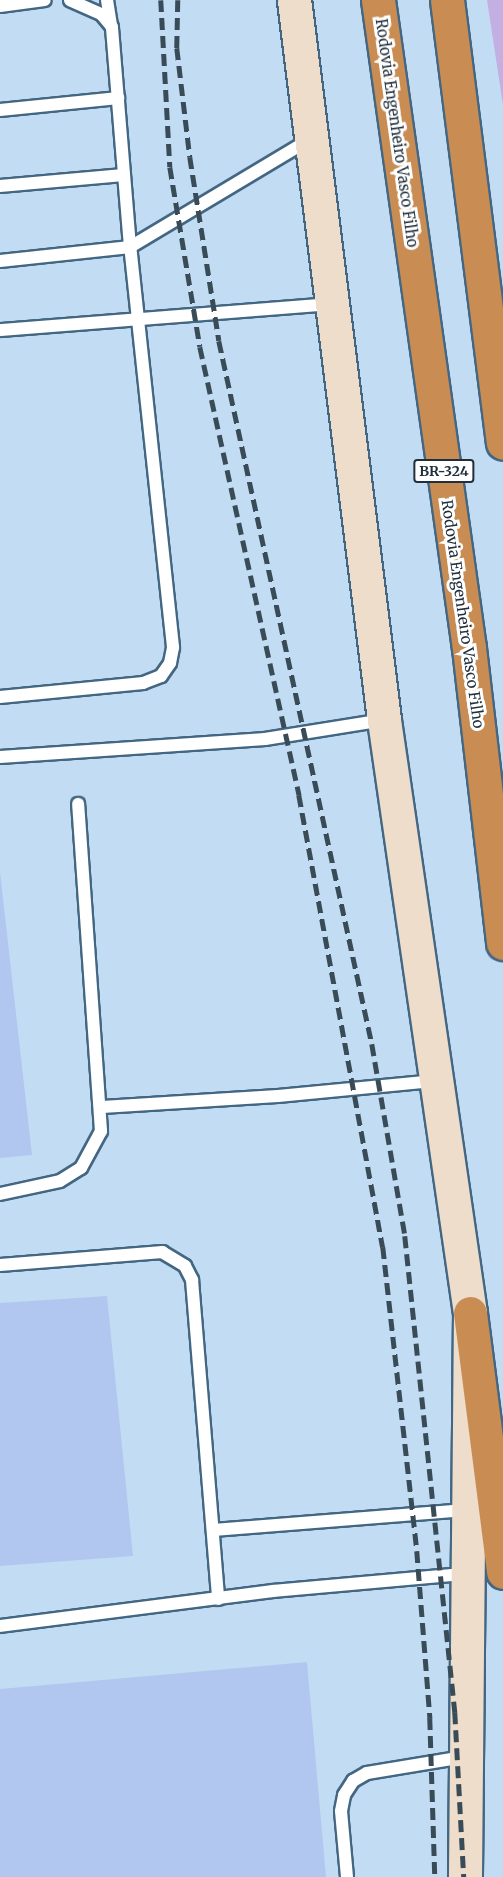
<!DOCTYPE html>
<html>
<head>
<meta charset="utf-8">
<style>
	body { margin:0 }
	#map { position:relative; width:503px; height:1877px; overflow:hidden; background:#d4ebff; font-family:Merriweather,serif }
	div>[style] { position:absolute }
	.built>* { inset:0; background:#c2ddf3; transform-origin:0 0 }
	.green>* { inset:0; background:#c3afe1 }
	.building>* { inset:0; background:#b2c7ef }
	.roads { filter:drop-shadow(2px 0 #436783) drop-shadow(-2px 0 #436783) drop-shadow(0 2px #436783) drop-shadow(0 -2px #436783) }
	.service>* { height:12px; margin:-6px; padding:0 6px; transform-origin:6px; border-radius:6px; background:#fff }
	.secondary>* { height:33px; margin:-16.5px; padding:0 16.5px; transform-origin:16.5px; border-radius:16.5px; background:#efddcc }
	.motorway>* { height:33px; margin:-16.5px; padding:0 16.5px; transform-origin:16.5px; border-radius:16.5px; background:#c98d54 }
	.rail>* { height:4.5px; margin-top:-2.25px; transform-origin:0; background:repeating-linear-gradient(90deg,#3a4b58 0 12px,transparent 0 18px) }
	span { translate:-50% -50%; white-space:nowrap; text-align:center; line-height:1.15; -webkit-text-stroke:6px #fff; paint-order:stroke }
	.shield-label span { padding:2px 4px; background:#fff; border:2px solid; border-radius:4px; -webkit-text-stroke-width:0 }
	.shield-label { font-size:14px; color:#202f3b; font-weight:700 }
	.street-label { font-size:15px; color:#202f3b }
</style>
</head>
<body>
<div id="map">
	<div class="built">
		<i style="left:0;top:0;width:503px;height:1877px"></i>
	</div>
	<div class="green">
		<i style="clip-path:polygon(487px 0,503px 0,503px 105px)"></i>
	</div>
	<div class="building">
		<i style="clip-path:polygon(0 872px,32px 1155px,0 1158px)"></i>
		<i style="clip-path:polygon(107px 1296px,133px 1556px,0 1566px,0 1303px)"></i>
		<i style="clip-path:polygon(307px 1662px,326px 1877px,0 1877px,0 1689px)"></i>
	</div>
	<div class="roads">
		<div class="service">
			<i style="left:107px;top:0;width:26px;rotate:81deg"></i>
			<i style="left:0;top:6px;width:45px;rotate:-7.6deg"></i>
			<i style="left:0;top:110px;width:119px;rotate:-5.8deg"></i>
			<i style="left:0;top:186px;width:124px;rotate:-5.1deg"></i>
			<i style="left:0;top:261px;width:131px;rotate:-6.1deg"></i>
			<i style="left:130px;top:247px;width:209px;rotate:-30.9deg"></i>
			<i style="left:0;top:330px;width:333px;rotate:-4.5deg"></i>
			<i style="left:0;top:697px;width:144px;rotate:-5.6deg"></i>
			<i style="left:143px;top:683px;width:19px;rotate:-21deg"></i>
			<i style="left:161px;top:676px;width:16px;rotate:-55deg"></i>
			<i style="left:170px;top:663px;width:16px;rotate:-79deg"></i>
			<i style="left:173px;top:647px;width:402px;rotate:-96.1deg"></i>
			<i style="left:130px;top:247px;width:221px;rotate:-94.7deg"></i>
			<i style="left:112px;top:27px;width:17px;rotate:-130deg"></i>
			<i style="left:101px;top:14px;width:34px;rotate:-156deg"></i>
			<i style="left:0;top:757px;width:266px;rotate:-3.9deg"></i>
			<i style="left:265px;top:739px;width:120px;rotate:-9.1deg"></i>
			<i style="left:102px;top:1107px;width:176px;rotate:-3.6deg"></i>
			<i style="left:278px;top:1096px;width:158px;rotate:-5.5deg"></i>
			<i style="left:0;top:1194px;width:61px;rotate:-12.2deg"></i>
			<i style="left:60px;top:1181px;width:25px;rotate:-32deg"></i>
			<i style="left:81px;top:1168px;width:42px;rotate:-61.6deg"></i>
			<i style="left:101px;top:1131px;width:328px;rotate:-94deg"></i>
			<i style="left:0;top:1265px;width:163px;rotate:-4.6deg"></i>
			<i style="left:162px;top:1252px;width:27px;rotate:31deg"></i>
			<i style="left:185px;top:1266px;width:16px;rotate:63deg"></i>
			<i style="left:192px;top:1280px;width:320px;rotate:85.3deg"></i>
			<i style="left:213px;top:1530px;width:254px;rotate:-4.5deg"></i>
			<i style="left:0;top:1626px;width:275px;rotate:-7.3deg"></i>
			<i style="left:273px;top:1591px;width:193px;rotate:-5.1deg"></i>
			<i style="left:347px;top:1877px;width:66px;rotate:-95.2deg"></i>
			<i style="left:341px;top:1811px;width:16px;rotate:-79deg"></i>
			<i style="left:344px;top:1795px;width:17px;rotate:-57deg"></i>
			<i style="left:353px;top:1781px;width:16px;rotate:-30deg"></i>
			<i style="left:367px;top:1773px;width:98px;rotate:-9.4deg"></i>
		</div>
		<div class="secondary">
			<i style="left:294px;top:0;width:726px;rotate:82.87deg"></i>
			<i style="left:384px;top:720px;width:599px;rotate:81.75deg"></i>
			<i style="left:470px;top:1313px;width:564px;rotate:90.51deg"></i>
		</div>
		<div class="motorway">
			<i style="left:378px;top:0;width:654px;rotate:82.01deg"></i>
			<i style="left:469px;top:648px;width:297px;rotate:83.4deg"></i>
			<i style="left:447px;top:0;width:446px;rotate:82.8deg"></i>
			<i style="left:470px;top:1313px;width:261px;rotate:82.7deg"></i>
		</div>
	</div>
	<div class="rail">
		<i style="left:161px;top:0;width:167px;rotate:86.9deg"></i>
		<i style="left:170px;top:167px;width:182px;rotate:80.5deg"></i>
		<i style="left:200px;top:347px;width:459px;rotate:77.5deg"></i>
		<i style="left:299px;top:795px;width:460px;rotate:79.5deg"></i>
		<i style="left:383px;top:1247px;width:306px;rotate:83.6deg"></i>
		<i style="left:417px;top:1551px;width:168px;rotate:85.5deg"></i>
		<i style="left:430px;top:1718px;width:159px;rotate:88.2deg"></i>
		<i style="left:178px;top:0;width:48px;rotate:91.2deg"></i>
		<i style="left:177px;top:48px;width:110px;rotate:83.2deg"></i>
		<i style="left:190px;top:157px;width:186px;rotate:81deg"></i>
		<i style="left:219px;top:341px;width:719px;rotate:77.72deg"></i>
		<i style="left:372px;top:1044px;width:195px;rotate:80.2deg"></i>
		<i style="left:405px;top:1236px;width:479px;rotate:84deg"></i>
		<i style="left:455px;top:1712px;width:165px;rotate:86.9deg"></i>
	</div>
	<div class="shield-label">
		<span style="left:444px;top:471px">BR-324</span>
	</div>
	<div class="street-label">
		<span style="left:397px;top:133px;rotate:82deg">Rodovia Engenheiro Vasco Filho</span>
		<span style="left:463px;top:614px;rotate:82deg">Rodovia Engenheiro Vasco Filho</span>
	</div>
</div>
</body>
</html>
